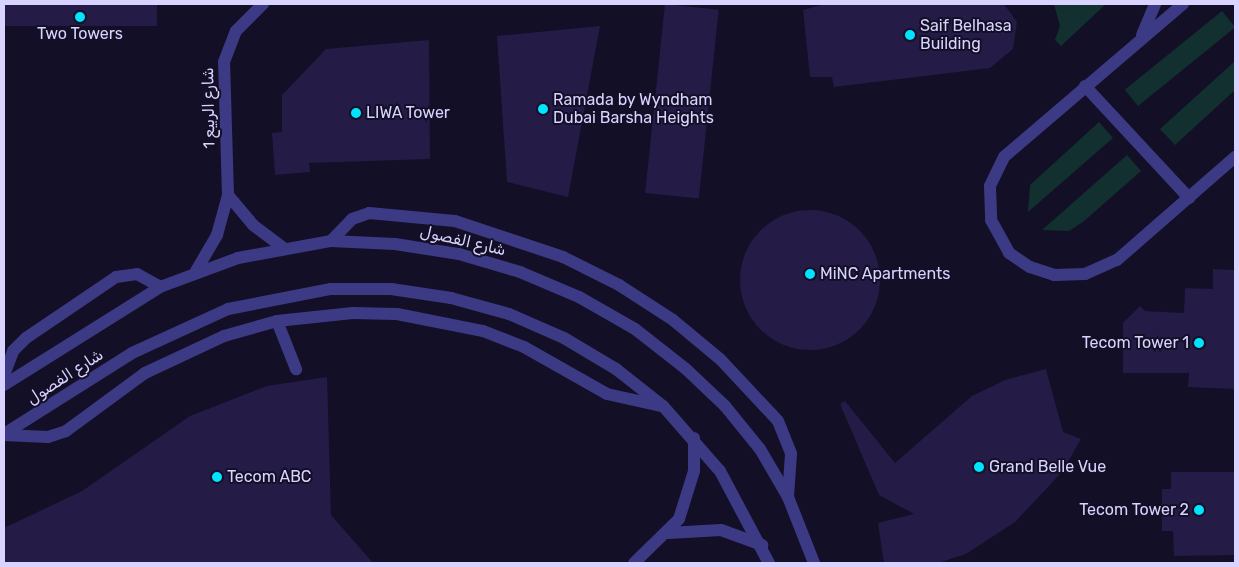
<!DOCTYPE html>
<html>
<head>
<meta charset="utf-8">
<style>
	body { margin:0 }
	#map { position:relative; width:1239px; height:567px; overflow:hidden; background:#130f26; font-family:Rubik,"Noto Naskh Arabic",sans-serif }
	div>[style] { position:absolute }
	.green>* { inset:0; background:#12302f; transform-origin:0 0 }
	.building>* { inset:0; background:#241b47; transform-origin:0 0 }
	.round { border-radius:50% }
	.minor>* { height:12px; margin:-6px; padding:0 6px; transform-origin:6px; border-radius:6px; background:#3d3a85 }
	.dots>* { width:14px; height:14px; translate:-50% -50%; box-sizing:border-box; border:2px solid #130f26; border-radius:50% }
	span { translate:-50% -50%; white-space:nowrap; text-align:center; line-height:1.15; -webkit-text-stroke:4px #130f26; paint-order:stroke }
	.poi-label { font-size:16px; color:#d9d4ff }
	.left { translate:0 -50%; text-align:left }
	.right { translate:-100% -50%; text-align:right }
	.street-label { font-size:16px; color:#d9d4ff }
	.frame { position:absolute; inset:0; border:5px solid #d9d4ff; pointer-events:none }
</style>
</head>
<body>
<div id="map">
	<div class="green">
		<i style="clip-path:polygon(1054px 4px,1106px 4px,1061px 46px,1055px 40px,1060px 26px)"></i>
		<i style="left:1222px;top:11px;width:21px;height:125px;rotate:51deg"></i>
		<i style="clip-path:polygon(1235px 61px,1235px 90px,1175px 145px,1160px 129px)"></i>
		<i style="clip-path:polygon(1099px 122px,1113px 138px,1028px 212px,1030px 185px)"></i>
		<i style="clip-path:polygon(1127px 155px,1141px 171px,1083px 222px,1069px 231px,1042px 230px)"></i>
	</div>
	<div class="building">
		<i style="left:4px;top:4px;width:153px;height:22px"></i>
		<i style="left:665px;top:4px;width:54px;height:190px;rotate:6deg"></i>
		<i style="clip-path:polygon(825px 4px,1004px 4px,1017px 22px,1013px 49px,990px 68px,834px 87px,832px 77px,810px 77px,803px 10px)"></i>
		<i style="clip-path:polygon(600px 26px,568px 197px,507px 182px,497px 36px)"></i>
		<i style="clip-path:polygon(429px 40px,430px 159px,309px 163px,310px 172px,275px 175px,272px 133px,282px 132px,282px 95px,326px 49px)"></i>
		<i class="round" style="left:740px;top:210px;width:140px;height:140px"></i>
		<i style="clip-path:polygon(1213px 269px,1235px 270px,1235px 389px,1188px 387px,1189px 373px,1123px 373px,1123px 323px,1140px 306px,1145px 311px,1184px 313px,1185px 288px,1213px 289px)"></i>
		<i style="clip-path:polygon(1046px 369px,1063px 432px,1081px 439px,1062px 472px,1015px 522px,966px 554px,938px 563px,884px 563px,878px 523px,914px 514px,879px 495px,840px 404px,845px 401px,895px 463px,972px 396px,1005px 380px)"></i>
		<i style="clip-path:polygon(327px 377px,331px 515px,373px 563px,4px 563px,4px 528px,82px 491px,190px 416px,267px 386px)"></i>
		<i style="clip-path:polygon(1171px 472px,1235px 472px,1235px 555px,1174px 556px,1173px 531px,1162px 531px,1162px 489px,1171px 489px)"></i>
	</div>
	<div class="minor">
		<i style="left:1183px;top:4px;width:235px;rotate:139.5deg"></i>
		<i style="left:1004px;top:157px;width:32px;rotate:116deg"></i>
		<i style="left:990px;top:186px;width:34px;rotate:88deg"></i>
		<i style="left:991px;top:220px;width:38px;rotate:61deg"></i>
		<i style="left:1009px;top:253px;width:25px;rotate:34deg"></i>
		<i style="left:1030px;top:267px;width:25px;rotate:18deg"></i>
		<i style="left:1054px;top:275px;width:31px;rotate:-2deg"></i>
		<i style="left:1085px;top:274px;width:35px;rotate:-24deg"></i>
		<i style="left:1117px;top:260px;width:157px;rotate:-41.1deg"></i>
		<i style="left:1142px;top:35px;width:34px;rotate:-67deg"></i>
		<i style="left:1085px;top:86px;width:153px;rotate:47.1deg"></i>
		<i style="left:228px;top:195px;width:39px;rotate:50deg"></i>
		<i style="left:253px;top:225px;width:40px;rotate:37deg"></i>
		<i style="left:331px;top:241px;width:30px;rotate:-46deg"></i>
		<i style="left:352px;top:219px;width:18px;rotate:-19deg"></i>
		<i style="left:369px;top:213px;width:86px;rotate:5.3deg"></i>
		<i style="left:455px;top:221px;width:114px;rotate:18.4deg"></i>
		<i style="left:563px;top:257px;width:63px;rotate:26.6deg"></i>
		<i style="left:619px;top:285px;width:64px;rotate:32.9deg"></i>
		<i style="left:673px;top:320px;width:62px;rotate:39.8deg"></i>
		<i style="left:721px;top:360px;width:83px;rotate:46.9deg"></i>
		<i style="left:778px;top:421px;width:35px;rotate:68deg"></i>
		<i style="left:791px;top:454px;width:43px;rotate:94deg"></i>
		<i style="left:196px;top:271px;width:42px;rotate:-59.7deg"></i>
		<i style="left:217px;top:235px;width:41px;rotate:-74.6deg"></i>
		<i style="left:228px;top:195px;width:133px;rotate:-91.7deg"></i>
		<i style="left:224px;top:62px;width:33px;rotate:-69deg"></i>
		<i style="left:236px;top:31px;width:38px;rotate:-45deg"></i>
		<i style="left:277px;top:321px;width:52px;rotate:68.4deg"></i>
		<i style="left:4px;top:375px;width:26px;rotate:-69deg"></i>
		<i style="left:13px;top:351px;width:18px;rotate:-45deg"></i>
		<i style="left:26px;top:338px;width:109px;rotate:-34.1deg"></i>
		<i style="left:116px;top:277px;width:21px;rotate:-8deg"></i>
		<i style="left:137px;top:274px;width:26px;rotate:29deg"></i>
		<i style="left:4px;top:385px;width:184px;rotate:-32.1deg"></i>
		<i style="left:160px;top:287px;width:83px;rotate:-20.4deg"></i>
		<i style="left:238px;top:258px;width:95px;rotate:-10.4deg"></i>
		<i style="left:331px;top:241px;width:64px;rotate:2.7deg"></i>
		<i style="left:395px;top:244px;width:65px;rotate:8.9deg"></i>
		<i style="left:459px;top:254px;width:64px;rotate:16.4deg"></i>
		<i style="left:520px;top:272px;width:64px;rotate:23deg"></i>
		<i style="left:579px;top:297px;width:64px;rotate:29.7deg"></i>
		<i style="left:635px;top:329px;width:65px;rotate:38.1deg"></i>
		<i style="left:686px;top:369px;width:54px;rotate:43.5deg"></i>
		<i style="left:725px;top:406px;width:55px;rotate:50.9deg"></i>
		<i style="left:760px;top:449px;width:56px;rotate:59.7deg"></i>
		<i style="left:788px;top:497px;width:71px;rotate:68.5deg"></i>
		<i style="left:4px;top:434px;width:151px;rotate:-32.3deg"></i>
		<i style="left:132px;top:353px;width:106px;rotate:-24.6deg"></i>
		<i style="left:228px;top:309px;width:105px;rotate:-11deg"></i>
		<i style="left:331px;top:289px;width:60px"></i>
		<i style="left:391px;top:289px;width:61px;rotate:8.5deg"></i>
		<i style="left:451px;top:298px;width:60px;rotate:15.4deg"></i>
		<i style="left:509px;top:314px;width:60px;rotate:23.6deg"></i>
		<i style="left:564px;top:338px;width:61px;rotate:30.8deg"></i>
		<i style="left:616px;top:369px;width:60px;rotate:38.2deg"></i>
		<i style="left:663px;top:406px;width:86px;rotate:48.8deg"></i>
		<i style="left:720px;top:471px;width:104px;rotate:62deg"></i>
		<i style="left:4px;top:435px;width:44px;rotate:2.6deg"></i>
		<i style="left:48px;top:437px;width:19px;rotate:-18deg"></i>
		<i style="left:66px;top:431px;width:98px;rotate:-36.3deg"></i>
		<i style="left:145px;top:373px;width:87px;rotate:-25.1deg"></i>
		<i style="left:224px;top:336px;width:55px;rotate:-15.8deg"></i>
		<i style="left:277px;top:321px;width:76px;rotate:-6deg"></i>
		<i style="left:353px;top:313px;width:44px;rotate:1.3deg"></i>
		<i style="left:397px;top:314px;width:88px;rotate:11.2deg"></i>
		<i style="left:483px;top:331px;width:44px;rotate:21.3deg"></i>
		<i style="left:524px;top:347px;width:95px;rotate:29.5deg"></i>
		<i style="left:607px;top:394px;width:55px;rotate:12.5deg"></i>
		<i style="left:669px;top:533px;width:52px;rotate:-3.3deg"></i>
		<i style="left:721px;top:530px;width:44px;rotate:20.1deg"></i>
		<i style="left:634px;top:563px;width:63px;rotate:-44.4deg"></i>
		<i style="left:679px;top:519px;width:50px;rotate:-72.6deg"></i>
		<i style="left:694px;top:471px;width:33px;rotate:-90deg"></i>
	</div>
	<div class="dots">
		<i style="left:80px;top:17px;background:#00e5ff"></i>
		<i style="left:910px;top:35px;background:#00e5ff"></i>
		<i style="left:543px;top:109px;background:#00e5ff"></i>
		<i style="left:356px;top:113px;background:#00e5ff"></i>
		<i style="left:810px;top:274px;background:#00e5ff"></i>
		<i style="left:1199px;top:343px;background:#00e5ff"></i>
		<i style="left:979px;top:467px;background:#00e5ff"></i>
		<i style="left:217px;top:477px;background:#00e5ff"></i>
		<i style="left:1199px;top:510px;background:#00e5ff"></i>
	</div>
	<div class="poi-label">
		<span class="left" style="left:920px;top:35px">Saif Belhasa<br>Building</span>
		<span style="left:80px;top:34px">Two Towers</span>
		<span class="left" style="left:553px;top:109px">Ramada by Wyndham<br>Dubai Barsha Heights</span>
		<span class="left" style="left:366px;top:113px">LIWA Tower</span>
		<span class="left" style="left:820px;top:274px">MiNC Apartments</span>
		<span class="right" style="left:1189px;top:343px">Tecom Tower 1</span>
		<span class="left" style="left:989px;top:467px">Grand Belle Vue</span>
		<span class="left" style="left:227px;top:477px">Tecom ABC</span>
		<span class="right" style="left:1189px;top:510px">Tecom Tower 2</span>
	</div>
	<div class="street-label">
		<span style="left:209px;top:108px;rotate:-91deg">شارع الربيع 1</span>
		<span style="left:463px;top:241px;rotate:13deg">شارع الفصول</span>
		<span style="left:65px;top:377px;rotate:-33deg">شارع الفصول</span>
	</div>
	<div class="frame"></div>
</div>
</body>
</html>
